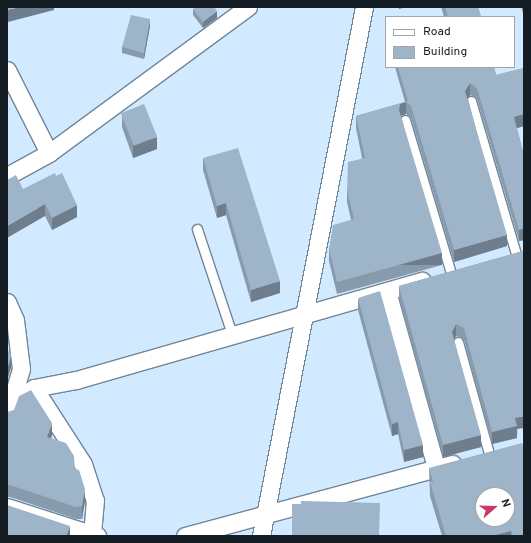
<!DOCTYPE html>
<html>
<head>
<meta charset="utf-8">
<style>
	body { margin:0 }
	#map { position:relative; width:531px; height:543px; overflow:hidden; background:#d2eaff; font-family:Overpass,sans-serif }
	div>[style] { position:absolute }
	.roads { filter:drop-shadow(1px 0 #708598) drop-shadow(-1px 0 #708598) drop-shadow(0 1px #708598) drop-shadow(0 -1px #708598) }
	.lane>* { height:9px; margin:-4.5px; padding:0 4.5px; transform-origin:4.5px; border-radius:4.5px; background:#fff }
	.street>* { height:17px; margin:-8.5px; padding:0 8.5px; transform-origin:8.5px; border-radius:8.5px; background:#fff }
	.wall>* { inset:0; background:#889bac }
	.shaded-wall>* { inset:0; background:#6f7e8c; transform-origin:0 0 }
	.building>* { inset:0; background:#9eb4c8; transform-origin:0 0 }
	span { translate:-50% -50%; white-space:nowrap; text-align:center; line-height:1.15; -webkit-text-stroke:3px #fff; paint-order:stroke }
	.frame { position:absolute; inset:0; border:8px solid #141d24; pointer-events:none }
	.legend { position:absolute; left:385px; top:16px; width:130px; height:52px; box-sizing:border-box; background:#fff; border:1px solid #a1a5a7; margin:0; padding:5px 7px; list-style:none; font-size:12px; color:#141d24 }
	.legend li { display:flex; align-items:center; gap:8px; height:20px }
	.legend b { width:20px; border:1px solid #a1a5a7 }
	.north { position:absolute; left:475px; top:487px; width:40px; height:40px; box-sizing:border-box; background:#fff; border:1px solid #a1a5a7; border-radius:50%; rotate:70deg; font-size:11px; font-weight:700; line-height:16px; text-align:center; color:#141d24 }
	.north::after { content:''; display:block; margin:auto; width:14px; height:18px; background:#c83a67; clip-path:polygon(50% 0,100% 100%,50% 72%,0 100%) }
</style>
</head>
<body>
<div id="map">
	<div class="roads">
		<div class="lane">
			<i style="left:471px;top:101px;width:159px;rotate:73.6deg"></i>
			<i style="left:405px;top:120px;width:160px;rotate:73.3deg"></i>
			<i style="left:197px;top:229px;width:111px;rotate:71.6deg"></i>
			<i style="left:458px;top:342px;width:116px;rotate:74.5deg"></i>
		</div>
		<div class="street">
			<i style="left:7px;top:70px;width:93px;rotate:63.2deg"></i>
			<i style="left:7px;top:176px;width:48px;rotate:-28.7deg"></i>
			<i style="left:49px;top:153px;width:247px;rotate:-36.3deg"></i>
			<i style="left:387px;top:291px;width:184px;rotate:74.5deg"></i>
			<i style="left:7px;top:302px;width:20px;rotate:66deg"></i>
			<i style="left:15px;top:320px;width:49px;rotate:83deg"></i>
			<i style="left:21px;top:369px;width:48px;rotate:106.9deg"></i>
			<i style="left:34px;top:388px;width:90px;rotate:57.2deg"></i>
			<i style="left:83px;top:464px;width:38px;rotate:72deg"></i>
			<i style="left:95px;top:500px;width:35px;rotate:95deg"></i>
			<i style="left:7px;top:401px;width:4px;rotate:14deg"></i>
			<i style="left:11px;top:402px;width:27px;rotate:-31deg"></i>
			<i style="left:34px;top:388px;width:43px;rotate:-10.8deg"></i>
			<i style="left:76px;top:380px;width:360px;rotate:-16deg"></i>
			<i style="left:7px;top:507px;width:95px;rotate:17.9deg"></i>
			<i style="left:185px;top:536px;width:277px;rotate:-15.1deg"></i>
			<i style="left:261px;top:536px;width:539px;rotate:-78.98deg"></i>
		</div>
	</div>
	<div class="wall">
		<i style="clip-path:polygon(441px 7px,478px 7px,481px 17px,444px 17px)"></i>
		<i style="clip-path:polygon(521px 7px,524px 7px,524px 17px)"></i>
		<i style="clip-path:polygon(193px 9px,217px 18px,203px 28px,193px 15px)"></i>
		<i style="clip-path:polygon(150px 26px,144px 59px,122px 53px,122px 47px)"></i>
		<i style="clip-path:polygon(395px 67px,494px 67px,496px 75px,524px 68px,524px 126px,517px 128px,524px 156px,524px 240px,519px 241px,477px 99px,470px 95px,468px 99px,507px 246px,454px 262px,411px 118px,406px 114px,401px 116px,442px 265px,337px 294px,329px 261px,329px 249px,351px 220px,347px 202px,347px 190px,362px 158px,356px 128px,356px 116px,405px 102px)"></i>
		<i style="clip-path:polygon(122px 115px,157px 149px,133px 158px,122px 127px)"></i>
		<i style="clip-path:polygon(203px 158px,280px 293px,251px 302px,226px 215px,217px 218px,203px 170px)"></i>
		<i style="clip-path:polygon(23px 189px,77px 217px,52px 230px,45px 216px)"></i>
		<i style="clip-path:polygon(523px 251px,517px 438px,492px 444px,464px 340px,456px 336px,454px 340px,481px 447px,443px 457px,399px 298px,399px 286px)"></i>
		<i style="clip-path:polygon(358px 298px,423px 457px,404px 462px,398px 434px,392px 436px,358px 310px)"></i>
		<i style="clip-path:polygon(7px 412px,52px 435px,51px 439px,75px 469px,85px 501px,82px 519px,76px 519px,10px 497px,7px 497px)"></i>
		<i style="clip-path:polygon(429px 468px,524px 536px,442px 536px,430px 496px)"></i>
	</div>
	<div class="shaded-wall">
		<i style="clip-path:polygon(20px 7px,54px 7px,54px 10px,8px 22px,8px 27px,7px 28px,7px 10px)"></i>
		<i style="clip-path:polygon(399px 7px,406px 7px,399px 9px)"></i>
		<i style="clip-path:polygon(217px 11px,217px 18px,203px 28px,203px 22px)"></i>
		<i style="clip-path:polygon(150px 19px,150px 26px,144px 59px,144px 53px)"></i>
		<i style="clip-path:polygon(470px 83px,470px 95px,465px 103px,465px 91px)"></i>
		<i style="clip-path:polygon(406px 102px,406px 114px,400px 116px,399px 110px,400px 104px)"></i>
		<i style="clip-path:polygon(524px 114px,524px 126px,514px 129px,514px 117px)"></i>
		<i style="clip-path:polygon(157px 137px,157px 149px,133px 158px,133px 145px)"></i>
		<i style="clip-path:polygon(226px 203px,226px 215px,217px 218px,217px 206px)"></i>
		<i style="clip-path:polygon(45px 204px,45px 216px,7px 238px,7px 226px)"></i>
		<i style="clip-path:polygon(77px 205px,77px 217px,52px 230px,52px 218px)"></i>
		<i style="clip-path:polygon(524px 228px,524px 240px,519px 241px,519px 230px)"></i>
		<i style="clip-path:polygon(507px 235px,507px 246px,454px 262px,454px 250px)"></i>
		<i style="left:442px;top:253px;width:12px;height:109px;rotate:90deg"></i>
		<i style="clip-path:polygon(280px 281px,280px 293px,251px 302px,251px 290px)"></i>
		<i style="clip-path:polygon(456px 324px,456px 336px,452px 344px,452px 332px)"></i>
		<i style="clip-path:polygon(8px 333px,8px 346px,7px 349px,7px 337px)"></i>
		<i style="clip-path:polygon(11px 356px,11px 368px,7px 381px,7px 369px)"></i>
		<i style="clip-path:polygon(524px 416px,524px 428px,517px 429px,517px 438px,492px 444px,492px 432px,515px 418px)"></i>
		<i style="clip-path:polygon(398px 422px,398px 434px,392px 436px,392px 424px)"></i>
		<i style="clip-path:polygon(52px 423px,52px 435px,47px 449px,47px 437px)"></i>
		<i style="clip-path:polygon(481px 435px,481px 447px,443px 457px,443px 445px)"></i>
		<i style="clip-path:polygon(423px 445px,423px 457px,404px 462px,404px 450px)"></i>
		<i style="clip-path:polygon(85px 489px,85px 501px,82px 519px,82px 506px)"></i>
		<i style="clip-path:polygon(70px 526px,70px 536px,66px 536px)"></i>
		<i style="clip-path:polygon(511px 531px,511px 536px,491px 536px)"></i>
	</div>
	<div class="building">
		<i style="clip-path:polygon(7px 7px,20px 7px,7px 10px)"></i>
		<i style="clip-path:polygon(196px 7px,214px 7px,217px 11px,203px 22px,193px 9px)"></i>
		<i style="clip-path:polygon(445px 7px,478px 7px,481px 17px,448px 17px)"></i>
		<i style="clip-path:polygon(131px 15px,150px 19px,144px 53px,122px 47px)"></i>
		<i style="clip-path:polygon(398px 67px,494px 67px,496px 75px,524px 68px,524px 114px,514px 117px,524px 156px,524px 228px,519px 230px,477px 88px,470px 83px,465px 91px,507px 235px,454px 250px,411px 106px,406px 102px,400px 104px,399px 110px,442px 253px,337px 282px,329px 249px,333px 225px,354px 219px,347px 190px,348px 162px,365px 158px,356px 116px,408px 101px)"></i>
		<i style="left:144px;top:104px;width:35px;height:25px;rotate:68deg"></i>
		<i style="clip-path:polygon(238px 148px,280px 281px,251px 290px,226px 203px,217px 206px,203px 158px)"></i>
		<i style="clip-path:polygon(55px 173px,56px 176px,62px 173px,77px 205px,52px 218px,45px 204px,7px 226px,7px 180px,16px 175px,23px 189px)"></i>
		<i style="clip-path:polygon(523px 251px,524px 253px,524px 416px,515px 418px,517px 426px,492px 432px,464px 328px,456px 324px,452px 332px,481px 435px,443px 445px,399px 286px)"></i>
		<i style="clip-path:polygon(380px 291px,423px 445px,404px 450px,398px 422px,392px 424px,358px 298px)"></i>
		<i style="clip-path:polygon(7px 351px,10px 352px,11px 356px,7px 369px)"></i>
		<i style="clip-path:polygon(31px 390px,52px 423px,47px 437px,66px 443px,74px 456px,75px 469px,79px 470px,85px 489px,82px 506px,76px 507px,10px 485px,7px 485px,7px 412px,14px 410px,19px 396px)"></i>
		<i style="clip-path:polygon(evenodd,522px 443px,524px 449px,524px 536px,513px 536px,511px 531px,491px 536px,446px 536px,430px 482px,433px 482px,429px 468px,522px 443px,483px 495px,507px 495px,507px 519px,483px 519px,483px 495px)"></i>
		<i style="clip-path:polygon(301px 501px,380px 503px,379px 536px,292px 536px,292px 504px,301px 504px)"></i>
		<i style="clip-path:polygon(7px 505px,70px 526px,66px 536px,7px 536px)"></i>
	</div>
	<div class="frame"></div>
	<ul class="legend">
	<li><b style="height:5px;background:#fff"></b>Road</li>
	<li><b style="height:11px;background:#9eb4c8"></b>Building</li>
	</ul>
	<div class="north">N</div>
</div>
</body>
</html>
